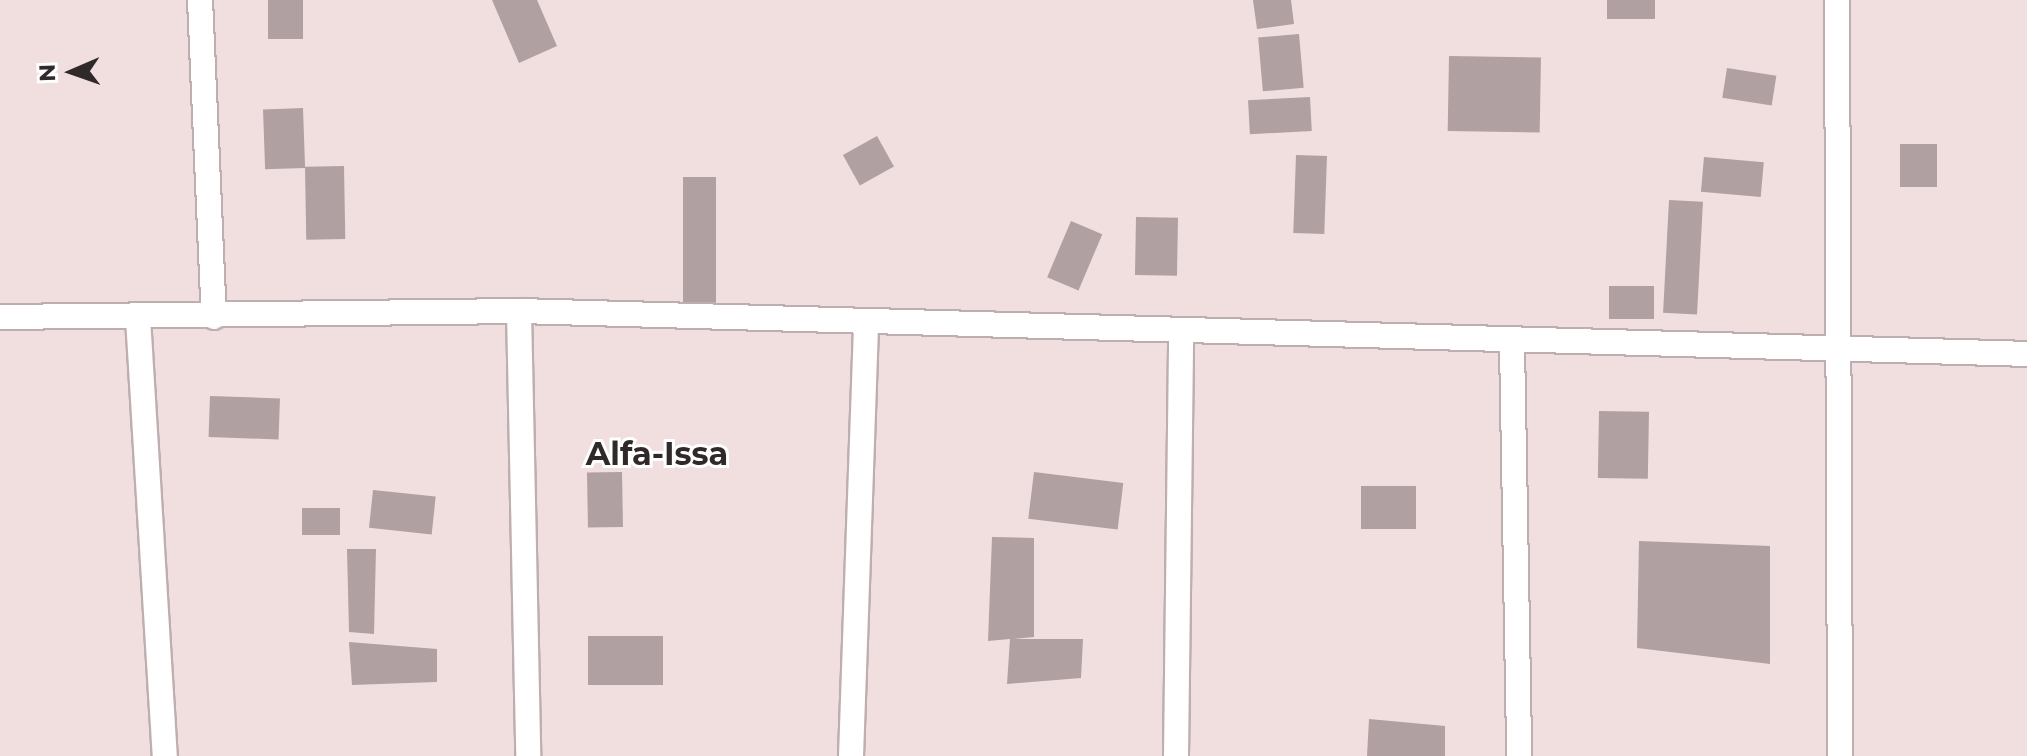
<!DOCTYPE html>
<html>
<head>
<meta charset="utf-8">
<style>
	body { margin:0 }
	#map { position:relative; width:2027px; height:756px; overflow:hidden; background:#f1dfe0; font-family:Montserrat,sans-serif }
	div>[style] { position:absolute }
	.building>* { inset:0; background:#b0a0a1; transform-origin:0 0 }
	.roads { filter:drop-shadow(2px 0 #bfaeaf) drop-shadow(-2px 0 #bfaeaf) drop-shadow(0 2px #bfaeaf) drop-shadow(0 -2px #bfaeaf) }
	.street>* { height:24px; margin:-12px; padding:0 12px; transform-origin:12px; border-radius:12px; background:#fff }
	span { translate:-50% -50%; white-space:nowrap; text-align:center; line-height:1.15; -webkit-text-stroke:6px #fff; paint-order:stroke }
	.quarter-label { font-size:32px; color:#2f2929; font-weight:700 }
	.north { position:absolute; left:32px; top:32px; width:80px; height:80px; -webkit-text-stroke:6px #fff; paint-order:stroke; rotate:268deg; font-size:22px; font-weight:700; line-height:32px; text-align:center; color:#2f2929 }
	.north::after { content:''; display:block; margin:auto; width:28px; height:36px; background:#2f2929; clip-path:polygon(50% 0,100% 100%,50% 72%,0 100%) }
</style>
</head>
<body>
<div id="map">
	<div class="building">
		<i style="left:268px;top:0;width:35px;height:39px"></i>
		<i style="clip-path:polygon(492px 0,537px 0,557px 46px,519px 63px)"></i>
		<i style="clip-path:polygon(1253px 0,1291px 0,1294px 24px,1257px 29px)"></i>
		<i style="left:1607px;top:0;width:48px;height:19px"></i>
		<i style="left:1299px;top:34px;width:54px;height:41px;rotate:85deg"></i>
		<i style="left:1449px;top:56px;width:92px;height:75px;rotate:1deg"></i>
		<i style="left:1727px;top:68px;width:50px;height:30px;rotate:9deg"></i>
		<i style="left:1310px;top:97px;width:34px;height:62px;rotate:87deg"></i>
		<i style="left:303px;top:108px;width:60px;height:40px;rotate:88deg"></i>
		<i style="left:877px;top:136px;width:35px;height:39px;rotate:61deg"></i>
		<i style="left:1900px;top:144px;width:37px;height:43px"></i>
		<i style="left:1296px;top:155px;width:31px;height:78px;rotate:2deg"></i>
		<i style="left:1704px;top:157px;width:60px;height:35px;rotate:5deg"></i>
		<i style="left:344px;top:166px;width:73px;height:39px;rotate:89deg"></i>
		<i style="left:683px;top:177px;width:33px;height:130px"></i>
		<i style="left:1669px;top:200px;width:34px;height:113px;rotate:3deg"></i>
		<i style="left:1136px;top:217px;width:42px;height:58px;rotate:1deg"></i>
		<i style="left:1071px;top:221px;width:34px;height:61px;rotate:23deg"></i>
		<i style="left:1609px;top:286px;width:45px;height:33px"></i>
		<i style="left:210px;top:396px;width:70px;height:41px;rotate:2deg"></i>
		<i style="left:1599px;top:411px;width:50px;height:67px;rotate:1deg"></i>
		<i style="left:622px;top:472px;width:55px;height:35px;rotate:89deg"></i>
		<i style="left:1034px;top:472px;width:90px;height:47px;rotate:7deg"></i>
		<i style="left:1361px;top:486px;width:55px;height:43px"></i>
		<i style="left:373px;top:490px;width:63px;height:38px;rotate:6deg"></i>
		<i style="left:302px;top:508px;width:38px;height:27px"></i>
		<i style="clip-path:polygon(992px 537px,1034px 538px,1034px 637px,1014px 639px,1083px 639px,1081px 678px,1007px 684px,1010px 639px,988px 641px)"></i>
		<i style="clip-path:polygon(1639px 541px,1770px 546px,1770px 664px,1637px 648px)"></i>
		<i style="clip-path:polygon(347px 549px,376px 549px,374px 634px,349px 632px)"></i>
		<i style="left:588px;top:636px;width:75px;height:49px"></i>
		<i style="clip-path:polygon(349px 642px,437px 649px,437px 682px,352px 685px)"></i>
		<i style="clip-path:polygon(1369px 719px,1445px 726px,1445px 756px,1367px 756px)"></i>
	</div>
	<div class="roads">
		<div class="street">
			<i style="left:200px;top:0;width:317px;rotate:87.5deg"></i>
			<i style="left:1837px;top:0;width:756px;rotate:89.77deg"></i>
			<i style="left:519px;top:311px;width:445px;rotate:88.8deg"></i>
			<i style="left:0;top:317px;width:519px;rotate:-0.66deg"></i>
			<i style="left:519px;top:311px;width:1509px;rotate:1.63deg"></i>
			<i style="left:138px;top:318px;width:439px;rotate:86.5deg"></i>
			<i style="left:1512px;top:343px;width:413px;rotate:89deg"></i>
			<i style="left:851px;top:756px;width:435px;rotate:-88deg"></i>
			<i style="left:1176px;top:756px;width:421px;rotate:-89.3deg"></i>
		</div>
	</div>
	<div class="quarter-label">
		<span style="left:657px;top:454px">Alfa-Issa</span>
	</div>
	<div class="north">N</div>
</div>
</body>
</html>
